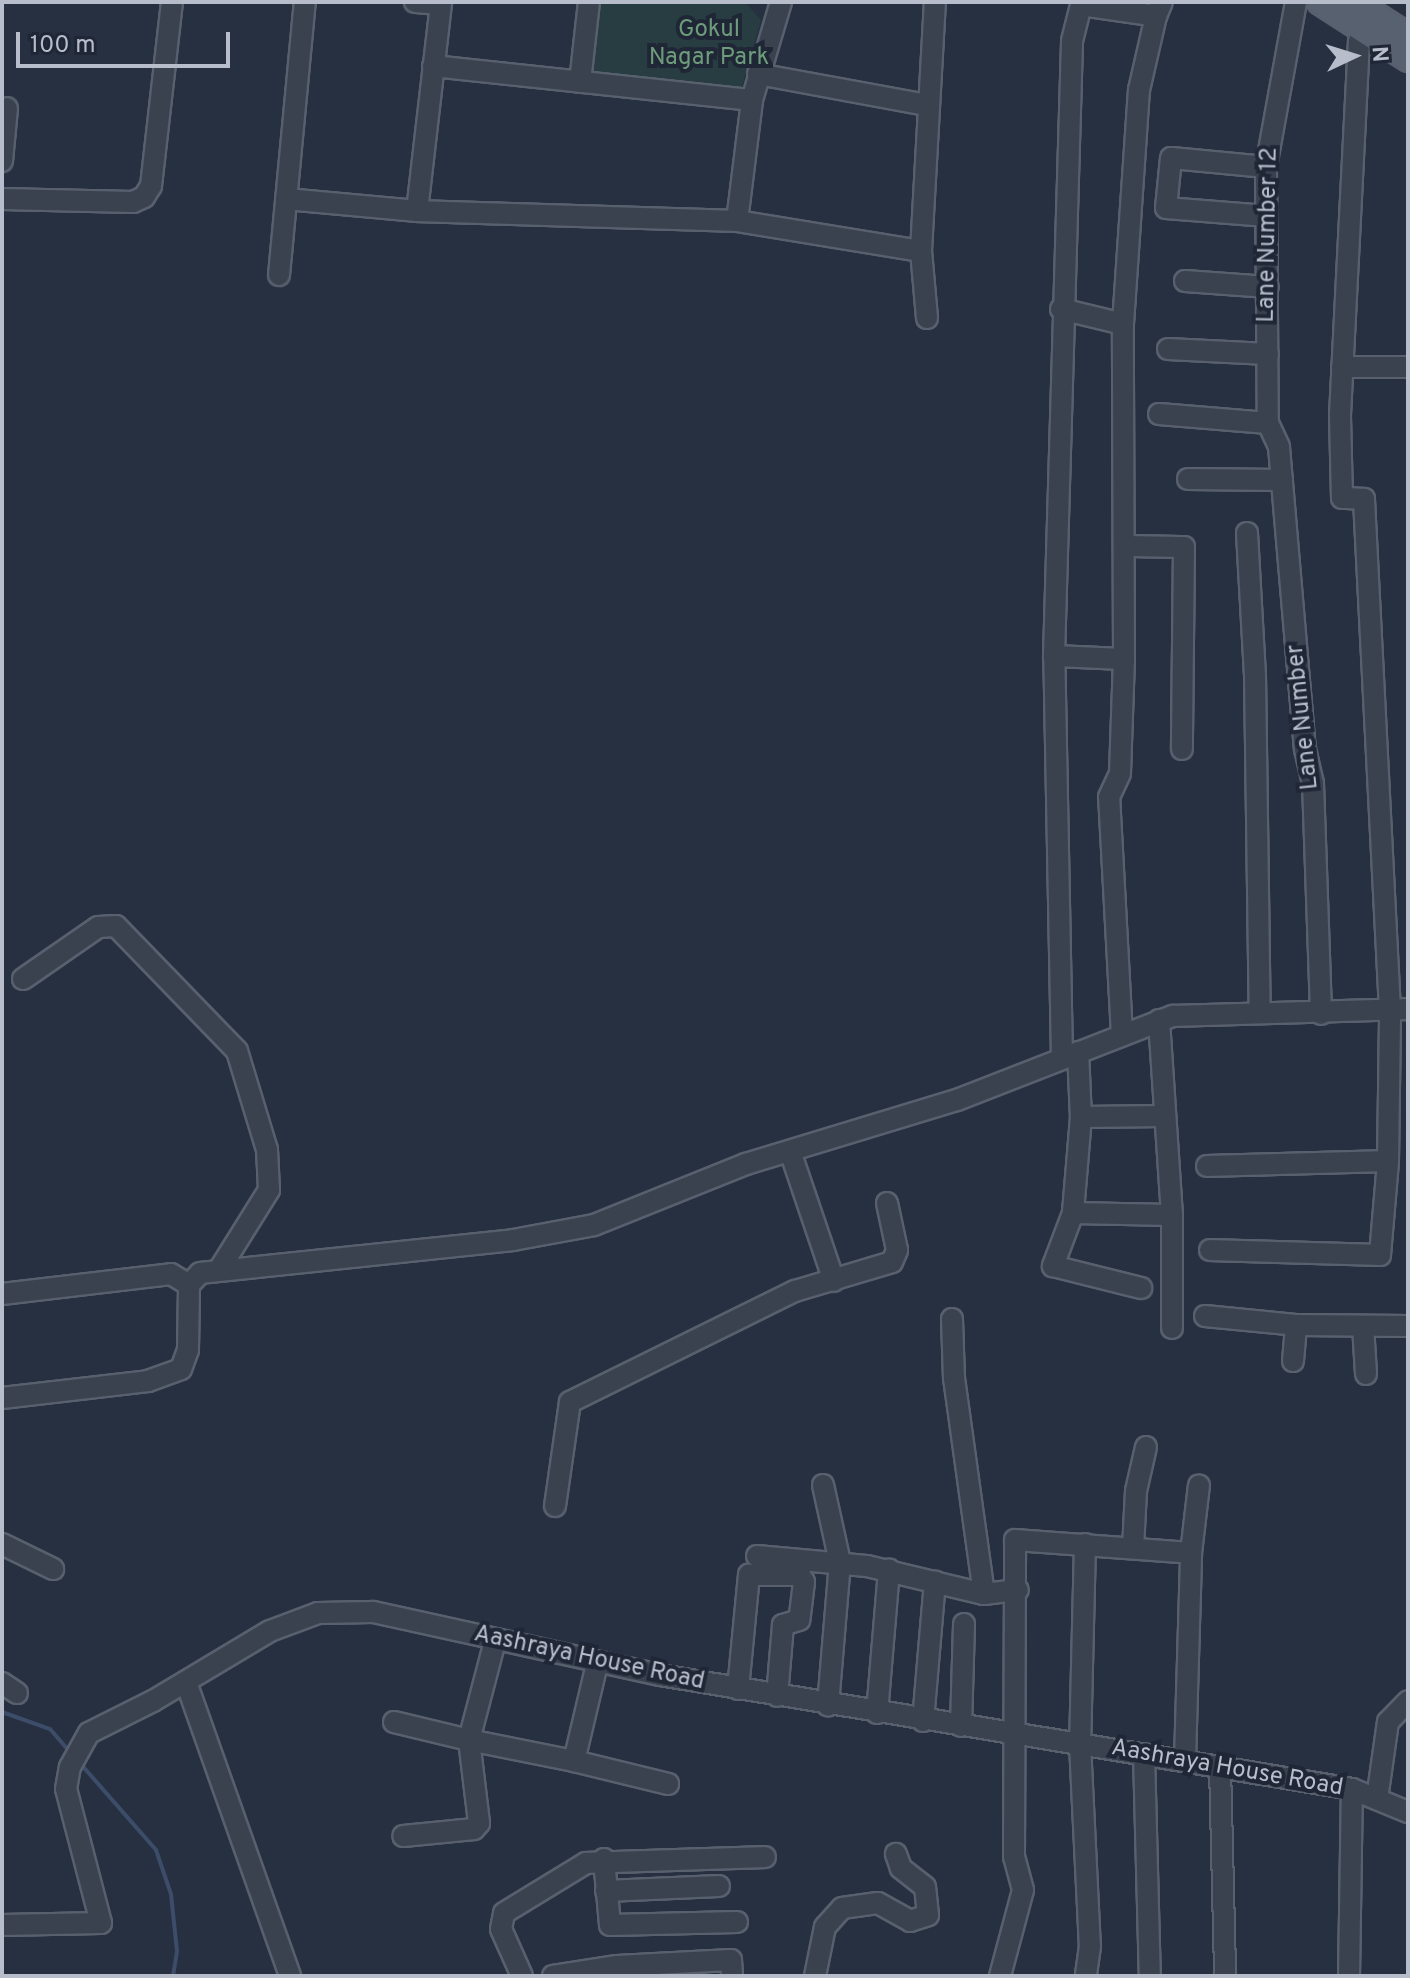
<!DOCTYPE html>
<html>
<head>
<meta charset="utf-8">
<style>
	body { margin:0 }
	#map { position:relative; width:1410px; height:1978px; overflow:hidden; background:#263041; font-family:Overpass,sans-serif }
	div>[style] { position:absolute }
	.green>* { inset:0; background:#283d42 }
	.stream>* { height:4px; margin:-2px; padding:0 2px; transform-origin:2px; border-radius:2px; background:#3c4c69 }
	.roads { filter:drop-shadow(2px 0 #58606e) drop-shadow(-2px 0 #58606e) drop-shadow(0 2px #58606e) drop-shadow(0 -2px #58606e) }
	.minor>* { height:20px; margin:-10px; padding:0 10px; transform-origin:10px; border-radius:10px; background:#3a4250 }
	.major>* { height:24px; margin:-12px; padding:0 12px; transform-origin:12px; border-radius:12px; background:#586170 }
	span { translate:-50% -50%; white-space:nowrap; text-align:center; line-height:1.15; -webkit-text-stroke:8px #1f2736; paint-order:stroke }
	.park-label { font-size:24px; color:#6e9b7b }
	.street-label { font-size:24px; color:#b7bdcb }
	.frame { position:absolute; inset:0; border:4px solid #b7bdcb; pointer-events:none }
	.north { position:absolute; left:1314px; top:16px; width:80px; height:80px; -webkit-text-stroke:6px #1f2736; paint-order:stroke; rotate:86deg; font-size:22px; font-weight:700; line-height:32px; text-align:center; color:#b7bdcb }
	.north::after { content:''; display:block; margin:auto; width:28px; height:36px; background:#b7bdcb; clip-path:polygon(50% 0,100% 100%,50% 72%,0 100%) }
	.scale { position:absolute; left:16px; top:32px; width:214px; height:36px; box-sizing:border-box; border:4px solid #b7bdcb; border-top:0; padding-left:10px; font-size:24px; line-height:28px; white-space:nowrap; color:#b7bdcb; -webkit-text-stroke:6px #1f2736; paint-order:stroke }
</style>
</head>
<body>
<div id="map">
	<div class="green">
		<i style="clip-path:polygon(597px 2px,745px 2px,761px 20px,741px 90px,589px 73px)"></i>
	</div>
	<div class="stream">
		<i style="left:2px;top:1712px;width:51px;rotate:19.5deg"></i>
		<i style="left:50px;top:1729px;width:32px;rotate:49deg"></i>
		<i style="left:79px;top:1762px;width:117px;rotate:48.8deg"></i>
		<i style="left:156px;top:1850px;width:46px;rotate:71.2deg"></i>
		<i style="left:171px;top:1894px;width:57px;rotate:84deg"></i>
		<i style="left:177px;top:1951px;width:25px;rotate:99deg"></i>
	</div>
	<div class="roads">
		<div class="minor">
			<i style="left:415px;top:2px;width:25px;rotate:5deg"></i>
			<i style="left:1296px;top:2px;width:168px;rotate:100.3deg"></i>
			<i style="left:1266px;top:167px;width:256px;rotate:89.6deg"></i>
			<i style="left:1268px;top:423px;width:26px;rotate:65deg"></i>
			<i style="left:1279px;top:447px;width:303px;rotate:85.1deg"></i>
			<i style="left:1305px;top:749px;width:35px;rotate:77deg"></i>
			<i style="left:1313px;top:783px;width:231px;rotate:88deg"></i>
			<i style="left:433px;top:66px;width:321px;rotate:6.1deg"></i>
			<i style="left:758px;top:74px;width:172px;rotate:10.4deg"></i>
			<i style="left:580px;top:82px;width:81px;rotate:-83.6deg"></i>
			<i style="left:2px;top:161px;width:53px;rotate:-84.6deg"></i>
			<i style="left:1266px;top:167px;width:95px;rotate:-174.6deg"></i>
			<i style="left:1171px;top:158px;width:50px;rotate:95.7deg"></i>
			<i style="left:1166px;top:208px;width:101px;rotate:4.5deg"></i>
			<i style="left:2px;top:199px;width:131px;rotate:1.3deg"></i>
			<i style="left:133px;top:202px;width:12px;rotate:-24deg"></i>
			<i style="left:144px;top:197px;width:13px;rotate:-58deg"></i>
			<i style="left:151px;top:186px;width:185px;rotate:-83.5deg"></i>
			<i style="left:286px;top:199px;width:132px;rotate:5.2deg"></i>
			<i style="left:417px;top:211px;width:320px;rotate:1.8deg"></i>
			<i style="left:737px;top:221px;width:186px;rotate:9.3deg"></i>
			<i style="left:417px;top:211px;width:210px;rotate:-83.4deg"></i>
			<i style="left:737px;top:221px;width:122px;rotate:-82.9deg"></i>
			<i style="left:752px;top:100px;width:102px;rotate:-73.5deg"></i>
			<i style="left:279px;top:275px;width:274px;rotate:-84.6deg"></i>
			<i style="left:1185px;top:281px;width:83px;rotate:4.1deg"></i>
			<i style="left:1061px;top:309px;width:64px;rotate:13.6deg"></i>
			<i style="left:927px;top:318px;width:67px;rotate:-95.1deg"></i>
			<i style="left:921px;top:251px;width:249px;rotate:-86.8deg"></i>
			<i style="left:1168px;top:349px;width:100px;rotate:2.9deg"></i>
			<i style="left:1342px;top:367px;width:66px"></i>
			<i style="left:1159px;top:414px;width:109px;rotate:4.7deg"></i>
			<i style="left:1188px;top:479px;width:94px;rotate:0.6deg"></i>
			<i style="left:1247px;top:533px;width:142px;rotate:86.8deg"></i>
			<i style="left:1255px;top:675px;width:338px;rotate:89.2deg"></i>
			<i style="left:1125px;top:546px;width:59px;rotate:1deg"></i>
			<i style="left:1184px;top:547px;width:202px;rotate:90.6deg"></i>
			<i style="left:1054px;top:656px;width:70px;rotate:2.5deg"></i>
			<i style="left:23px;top:979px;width:91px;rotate:-34.7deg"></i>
			<i style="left:98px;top:927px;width:18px;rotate:-3deg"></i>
			<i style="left:116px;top:926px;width:174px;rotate:45.9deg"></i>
			<i style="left:237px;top:1051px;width:103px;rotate:73.1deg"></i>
			<i style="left:267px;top:1150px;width:40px;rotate:87.1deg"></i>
			<i style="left:269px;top:1190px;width:94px;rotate:122deg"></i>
			<i style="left:1159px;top:1020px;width:195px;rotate:86.2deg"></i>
			<i style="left:1172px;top:1215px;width:113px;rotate:90deg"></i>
			<i style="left:1122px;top:1035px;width:238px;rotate:-93.1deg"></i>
			<i style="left:1109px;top:797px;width:26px;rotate:-65deg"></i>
			<i style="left:1120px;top:773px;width:114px;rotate:-88deg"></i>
			<i style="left:1124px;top:659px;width:335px;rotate:-90.2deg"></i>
			<i style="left:1123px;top:324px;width:235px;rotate:-86.1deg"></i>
			<i style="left:1139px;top:90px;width:76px;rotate:-77.1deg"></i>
			<i style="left:1078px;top:1052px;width:65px;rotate:87.4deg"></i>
			<i style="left:1081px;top:1117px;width:96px;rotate:94.8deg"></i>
			<i style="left:1073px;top:1213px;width:57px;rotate:110.7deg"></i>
			<i style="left:1053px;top:1266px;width:91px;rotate:14deg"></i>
			<i style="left:1062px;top:1058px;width:402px;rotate:-91.1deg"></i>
			<i style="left:1054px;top:656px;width:615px;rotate:-88.32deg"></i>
			<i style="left:1072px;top:41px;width:37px;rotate:-76deg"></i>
			<i style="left:1081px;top:5px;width:76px;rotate:8.3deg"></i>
			<i style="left:1156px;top:16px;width:15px;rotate:-67deg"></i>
			<i style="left:1081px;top:1117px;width:84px;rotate:-0.7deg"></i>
			<i style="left:790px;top:1151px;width:137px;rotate:71.3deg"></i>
			<i style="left:1207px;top:1166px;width:181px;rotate:-1.6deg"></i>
			<i style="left:1073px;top:1213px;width:99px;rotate:1.2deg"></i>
			<i style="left:1210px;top:1250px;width:170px;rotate:1.7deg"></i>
			<i style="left:1380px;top:1255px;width:94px;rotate:-85.1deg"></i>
			<i style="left:1388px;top:1161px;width:150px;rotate:-89.2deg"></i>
			<i style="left:1390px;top:1011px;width:513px;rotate:-92.91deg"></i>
			<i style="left:1364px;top:499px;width:22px;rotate:-177deg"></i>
			<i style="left:1342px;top:498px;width:83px;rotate:-91.4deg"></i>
			<i style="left:1340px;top:415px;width:374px;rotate:-87.1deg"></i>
			<i style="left:1359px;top:41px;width:26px;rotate:-61deg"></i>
			<i style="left:2px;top:1294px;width:170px;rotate:-6.7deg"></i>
			<i style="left:171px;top:1274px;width:21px;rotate:31deg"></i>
			<i style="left:1205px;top:1316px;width:91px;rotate:5.6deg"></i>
			<i style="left:1296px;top:1325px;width:112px;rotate:0.5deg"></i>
			<i style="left:952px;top:1319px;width:59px;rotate:88.1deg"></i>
			<i style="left:954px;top:1378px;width:218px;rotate:82.1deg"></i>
			<i style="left:1363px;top:1326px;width:48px;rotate:86.4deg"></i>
			<i style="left:1293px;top:1361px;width:36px;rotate:-85deg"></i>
			<i style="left:2px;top:1398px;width:147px;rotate:-6.6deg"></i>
			<i style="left:148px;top:1381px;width:35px;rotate:-20deg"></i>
			<i style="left:181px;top:1369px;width:20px;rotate:-70deg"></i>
			<i style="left:188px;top:1350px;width:65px;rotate:-89.1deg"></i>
			<i style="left:189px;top:1285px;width:16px;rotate:-47deg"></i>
			<i style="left:200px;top:1273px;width:315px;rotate:-6deg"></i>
			<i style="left:513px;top:1240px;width:82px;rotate:-10.5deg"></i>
			<i style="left:594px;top:1225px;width:164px;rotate:-21.9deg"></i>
			<i style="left:746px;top:1164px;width:220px;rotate:-16.9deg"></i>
			<i style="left:957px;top:1100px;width:232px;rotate:-21.3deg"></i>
			<i style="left:1173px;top:1016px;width:235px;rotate:-1.7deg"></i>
			<i style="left:823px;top:1485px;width:79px;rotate:77.6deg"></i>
			<i style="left:840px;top:1562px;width:144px;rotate:94.8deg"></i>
			<i style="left:555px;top:1506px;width:105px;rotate:-81.8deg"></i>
			<i style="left:570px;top:1402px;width:251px;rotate:-26.3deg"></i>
			<i style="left:795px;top:1291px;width:101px;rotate:-16.6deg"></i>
			<i style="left:892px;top:1262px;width:13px;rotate:-67deg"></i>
			<i style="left:897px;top:1250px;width:48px;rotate:-102deg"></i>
			<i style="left:2px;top:1544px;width:57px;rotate:26.1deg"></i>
			<i style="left:1085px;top:1544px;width:200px;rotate:91.4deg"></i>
			<i style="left:1080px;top:1744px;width:202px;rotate:87.2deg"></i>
			<i style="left:1090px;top:1946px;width:30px;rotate:98deg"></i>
			<i style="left:1133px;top:1548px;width:57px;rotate:-87deg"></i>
			<i style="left:1136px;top:1491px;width:45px;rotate:-77.2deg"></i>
			<i style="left:757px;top:1556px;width:110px;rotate:5.2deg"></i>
			<i style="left:867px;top:1566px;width:120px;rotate:13.5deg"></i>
			<i style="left:984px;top:1594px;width:34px;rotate:-7deg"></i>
			<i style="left:495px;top:1641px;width:102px;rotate:104.7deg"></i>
			<i style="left:469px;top:1740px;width:107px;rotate:11.3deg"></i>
			<i style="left:597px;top:1664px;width:100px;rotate:103.3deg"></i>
			<i style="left:574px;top:1761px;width:97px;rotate:13.7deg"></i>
			<i style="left:186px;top:1682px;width:312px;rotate:70.5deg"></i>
			<i style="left:2px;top:1683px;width:18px;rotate:34deg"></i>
			<i style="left:738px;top:1689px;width:115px;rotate:-84.5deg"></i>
			<i style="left:749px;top:1575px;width:51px"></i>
			<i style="left:800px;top:1575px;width:8px;rotate:60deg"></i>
			<i style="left:804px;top:1582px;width:38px;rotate:97deg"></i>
			<i style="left:799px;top:1620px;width:17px;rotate:163deg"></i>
			<i style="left:783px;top:1625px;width:71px;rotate:94.8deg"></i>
			<i style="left:877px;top:1713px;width:144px;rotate:-85.2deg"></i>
			<i style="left:923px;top:1721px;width:140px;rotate:-85.1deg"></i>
			<i style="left:394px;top:1722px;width:77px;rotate:13.5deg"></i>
			<i style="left:469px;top:1740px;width:84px;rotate:83.1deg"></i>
			<i style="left:479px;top:1823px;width:8px;rotate:130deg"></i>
			<i style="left:474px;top:1829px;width:71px;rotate:174.4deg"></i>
			<i style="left:961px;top:1726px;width:102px;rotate:-88.3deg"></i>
			<i style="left:1144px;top:1754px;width:222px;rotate:88.5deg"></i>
			<i style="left:1185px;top:1760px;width:207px;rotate:-88.3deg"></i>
			<i style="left:1191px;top:1553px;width:68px;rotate:-83.3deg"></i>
			<i style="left:1220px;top:1766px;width:210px;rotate:88.6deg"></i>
			<i style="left:1377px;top:1799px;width:78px;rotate:-81.9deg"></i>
			<i style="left:1388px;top:1722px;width:29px;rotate:-46deg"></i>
			<i style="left:604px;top:1859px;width:66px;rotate:84.8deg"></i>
			<i style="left:610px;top:1925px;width:127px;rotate:-1.4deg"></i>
			<i style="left:606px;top:1891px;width:113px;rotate:-2.5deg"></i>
			<i style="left:2px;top:1925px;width:99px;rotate:-1.2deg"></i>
			<i style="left:101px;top:1923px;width:138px;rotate:-104.6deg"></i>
			<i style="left:66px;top:1789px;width:22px;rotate:-80deg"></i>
			<i style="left:70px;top:1767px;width:39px;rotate:-61deg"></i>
			<i style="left:89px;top:1733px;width:72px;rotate:-26.6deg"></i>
			<i style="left:153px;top:1701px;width:136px;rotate:-30.9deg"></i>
			<i style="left:270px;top:1631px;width:51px;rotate:-20.6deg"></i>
			<i style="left:318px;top:1613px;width:55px;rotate:-1deg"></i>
			<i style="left:373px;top:1612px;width:294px;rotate:12.4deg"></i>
			<i style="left:660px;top:1675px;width:701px;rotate:9.35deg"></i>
			<i style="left:1352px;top:1789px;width:61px;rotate:22.3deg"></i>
			<i style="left:522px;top:1976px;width:51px;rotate:-114.1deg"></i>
			<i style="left:501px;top:1929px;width:16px;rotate:-79deg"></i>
			<i style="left:504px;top:1913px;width:96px;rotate:-31.4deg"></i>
			<i style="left:586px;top:1863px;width:179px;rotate:-1.9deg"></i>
			<i style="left:553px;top:1976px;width:65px;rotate:-8.9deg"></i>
			<i style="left:617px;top:1966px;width:114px;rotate:-3deg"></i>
			<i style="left:731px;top:1960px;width:16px;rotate:86deg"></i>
			<i style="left:815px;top:1976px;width:50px;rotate:-78.5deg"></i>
			<i style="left:825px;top:1927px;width:25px;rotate:-48deg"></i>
			<i style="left:842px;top:1908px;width:36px;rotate:-8deg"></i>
			<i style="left:878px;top:1903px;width:37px;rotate:29deg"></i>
			<i style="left:910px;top:1921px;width:19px;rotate:-18deg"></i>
			<i style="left:928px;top:1915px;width:28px;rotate:-96deg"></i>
			<i style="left:925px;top:1887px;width:31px;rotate:-142deg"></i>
			<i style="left:901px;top:1868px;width:15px;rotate:-110deg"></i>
			<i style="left:1000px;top:1976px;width:89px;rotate:-75deg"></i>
			<i style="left:1023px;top:1890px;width:34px;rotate:-105deg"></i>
			<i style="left:1014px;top:1857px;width:317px;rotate:-89.8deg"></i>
			<i style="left:1015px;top:1540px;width:176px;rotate:4.2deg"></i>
			<i style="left:1349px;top:1976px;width:187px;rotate:-89.1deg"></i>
		</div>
		<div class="major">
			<i style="left:1320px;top:2px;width:105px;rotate:32.9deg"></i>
			<i style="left:1355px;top:2px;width:63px;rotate:32.7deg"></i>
		</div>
	</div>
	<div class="park-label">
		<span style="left:709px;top:45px">Gokul<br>Nagar Park</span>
	</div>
	<div class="street-label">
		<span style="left:1269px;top:235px;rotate:-89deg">Lane Number 12</span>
		<span style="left:1304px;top:717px;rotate:-96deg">Lane Number</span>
		<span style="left:589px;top:1659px;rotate:12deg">Aashraya House Road</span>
		<span style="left:1227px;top:1769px;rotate:10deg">Aashraya House Road</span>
	</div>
	<div class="frame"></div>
	<div class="north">N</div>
	<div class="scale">100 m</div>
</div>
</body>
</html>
